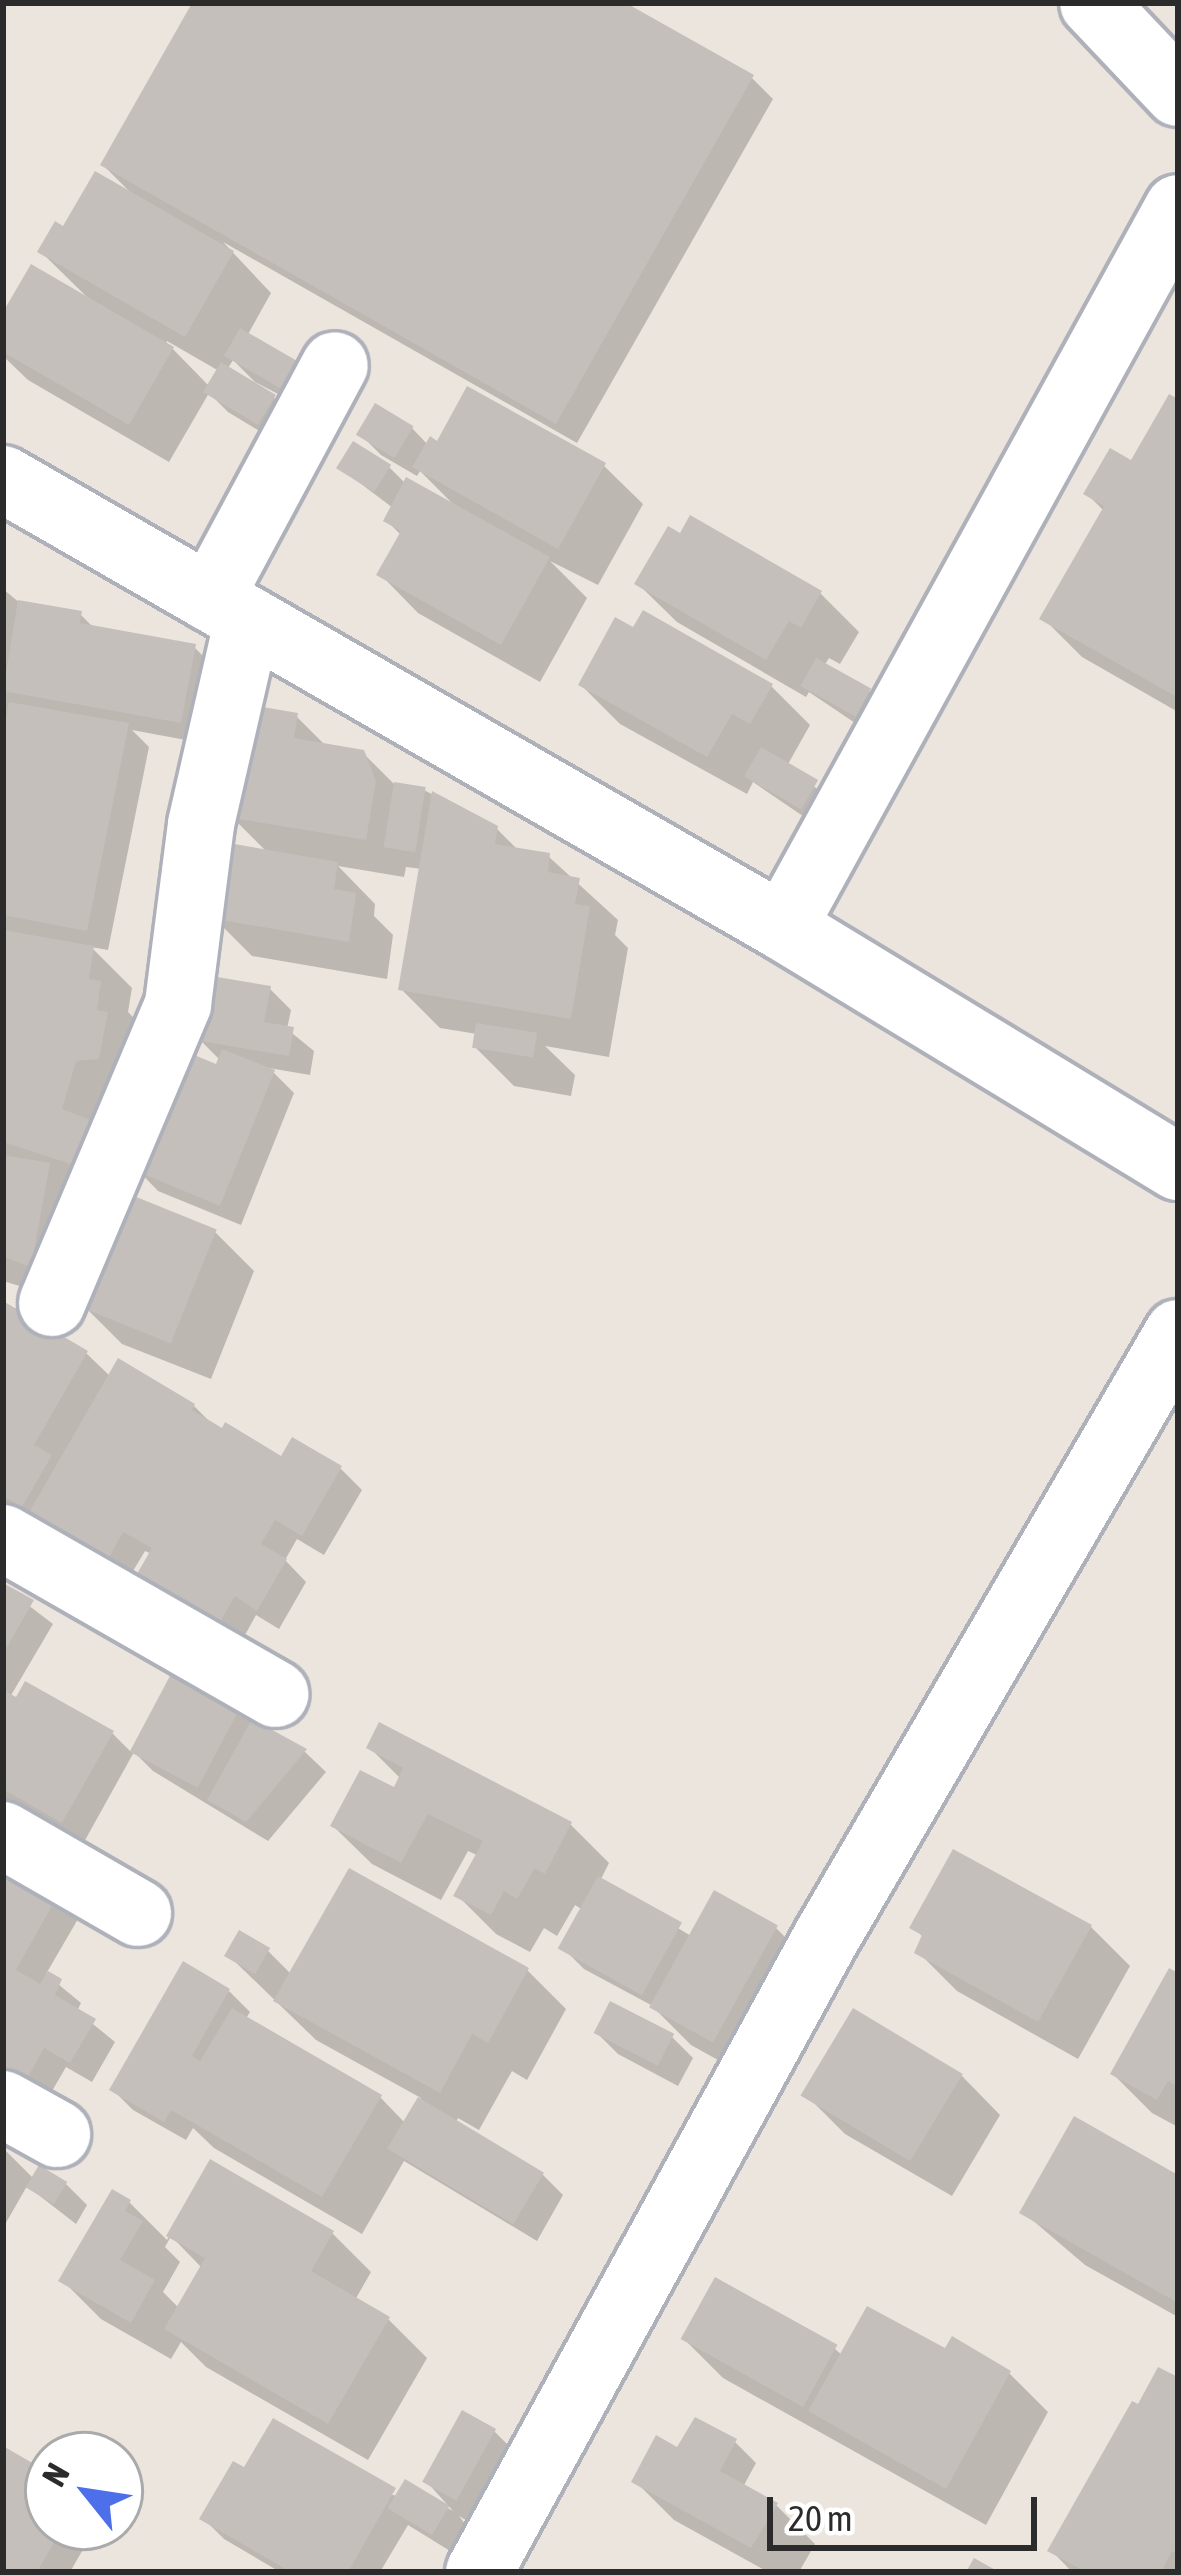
<!DOCTYPE html>
<html>
<head>
<meta charset="utf-8">
<style>
	body { margin:0 }
	#map { position:relative; width:1181px; height:2575px; overflow:hidden; background:#ece5de; font-family:"Asap Condensed",sans-serif }
	div>[style] { position:absolute }
	.shadow>* { inset:0; background:#0003 }
	.building>* { inset:0; background:#c4bfbb; transform-origin:0 0 }
	.roads { filter:drop-shadow(3px 0 #afb1ba) drop-shadow(-3px 0 #afb1ba) drop-shadow(0 3px #afb1ba) drop-shadow(0 -3px #afb1ba) }
	.minor>* { height:66px; margin:-33px; padding:0 33px; transform-origin:33px; border-radius:33px; background:#fff }
	.tertiary>* { height:66px; margin:-33px; padding:0 33px; transform-origin:33px; border-radius:33px; background:#fff }
	span { translate:-50% -50%; white-space:nowrap; text-align:center; line-height:1.15; -webkit-text-stroke:12px #fff; paint-order:stroke }
	.frame { position:absolute; inset:0; border:6px solid #2b2b2b; pointer-events:none }
	.north { position:absolute; left:24px; top:2431px; width:120px; height:120px; box-sizing:border-box; background:#fff; border:3px solid #aaa; border-radius:50%; rotate:300deg; font-size:33px; font-weight:700; line-height:48px; text-align:center; color:#2b2b2b }
	.north::after { content:''; display:block; margin:auto; width:42px; height:54px; background:#4d70ea; clip-path:polygon(50% 0,100% 100%,50% 72%,0 100%) }
	.scale { position:absolute; left:767px; top:2497px; width:270px; height:54px; box-sizing:border-box; border:6px solid #2b2b2b; border-top:0; padding-left:15px; font-size:36px; line-height:42px; white-space:nowrap; color:#2b2b2b; -webkit-text-stroke:9px #fff; paint-order:stroke }
</style>
</head>
<body>
<div id="map">
	<div class="shadow">
		<i style="clip-path:polygon(evenodd,195px 3px,620px 3px,752px 78px,773px 99px,577px 443px,223px 242px,271px 293px,247px 336px,295px 364px,316px 384px,303px 407px,255px 382px,233px 360px,227px 370px,274px 398px,295px 419px,279px 443px,228px 412px,209px 393px,169px 462px,28px 380px,3px 356px,3px 318px,87px 297px,41px 252px,64px 230px,132px 194px,103px 165px,195px 3px,167px 341px,219px 371px,210px 387px,166px 342px,167px 341px)"></i>
		<i style="clip-path:polygon(1170px 398px,1178px 403px,1178px 712px,1082px 657px,1043px 618px,1104px 511px,1087px 494px,1132px 464px)"></i>
		<i style="clip-path:polygon(412px 428px,428px 445px,604px 466px,643px 504px,598px 585px,550px 561px,587px 598px,540px 682px,418px 613px,380px 574px,402px 536px,386px 520px,393px 508px,340px 468px,389px 467px,406px 484px,453px 504px,420px 471px,417px 476px,381px 455px,360px 434px)"></i>
		<i style="clip-path:polygon(638px 584px,820px 593px,859px 632px,840px 664px,829px 658px,824px 666px,869px 691px,890px 712px,876px 737px,809px 692px,806px 697px,677px 622px)"></i>
		<i style="clip-path:polygon(3px 589px,20px 603px,80px 614px,95px 629px,194px 647px,215px 668px,202px 743px,132px 730px,149px 747px,108px 950px,91px 947px,132px 988px,128px 1012px,139px 1023px,136px 1044px,217px 1068px,221px 1061px,198px 1038px,270px 989px,291px 1010px,287px 1029px,314px 1051px,310px 1075px,269px 1068px,294px 1093px,241px 1225px,158px 1191px,133px 1165px,123px 1195px,215px 1232px,254px 1271px,211px 1379px,122px 1344px,83px 1305px,3px 1281px,3px 752px,8px 722px,3px 721px)"></i>
		<i style="clip-path:polygon(581px 685px,771px 686px,810px 725px,787px 766px,837px 804px,822px 829px,753px 782px,747px 794px,620px 724px)"></i>
		<i style="clip-path:polygon(296px 716px,327px 747px,363px 753px,395px 785px,424px 790px,496px 828px,519px 851px,548px 856px,618px 920px,615px 935px,628px 948px,609px 1057px,545px 1046px,575px 1075px,571px 1096px,514px 1086px,475px 1047px,477px 1034px,440px 1028px,401px 989px,422px 869px,406px 867px,404px 877px,338px 866px,375px 904px,374px 916px,393px 935px,387px 979px,252px 956px,213px 917px,268px 853px,231px 816px)"></i>
		<i style="clip-path:polygon(3px 1305px,86px 1353px,111px 1377px,194px 1406px,214px 1426px,282px 1460px,293px 1441px,341px 1469px,362px 1490px,324px 1555px,297px 1539px,285px 1560px,306px 1582px,279px 1629px,256px 1615px,239px 1646px,152px 1554px,145px 1551px,127px 1581px,12px 1504px,9px 1509px,3px 1506px)"></i>
		<i style="clip-path:polygon(3px 1586px,53px 1624px,10px 1697px,112px 1733px,131px 1752px,172px 1678px,305px 1752px,326px 1772px,268px 1841px,153px 1771px,134px 1752px,84px 1842px,17px 1803px,8px 1818px,3px 1815px)"></i>
		<i style="clip-path:polygon(370px 1748px,570px 1824px,609px 1863px,600px 1881px,691px 1936px,776px 1928px,815px 1967px,752px 2079px,691px 2045px,651px 2005px,584px 1969px,563px 1948px,583px 1910px,575px 1905px,557px 1936px,544px 1928px,530px 1952px,496px 1934px,457px 1895px,479px 1856px,468px 1851px,441px 1900px,372px 1864px,333px 1826px,395px 1791px,401px 1779px)"></i>
		<i style="clip-path:polygon(3px 1867px,57px 1898px,78px 1919px,46px 1974px,81px 2003px,77px 2011px,115px 2042px,92px 2082px,66px 2067px,45px 2103px,3px 2079px)"></i>
		<i style="clip-path:polygon(913px 1927px,1091px 1927px,1130px 1966px,1078px 2059px,957px 1991px,918px 1952px,924px 1938px)"></i>
		<i style="clip-path:polygon(268px 1951px,292px 1975px,527px 1970px,566px 2009px,527px 2080px,512px 2071px,479px 2130px,458px 2118px,455px 2123px,542px 2174px,563px 2195px,537px 2241px,404px 2161px,362px 2234px,214px 2148px,193px 2128px,186px 2140px,133px 2110px,112px 2089px,229px 1991px,250px 2012px,245px 2020px,380px 2097px,406px 2124px,421px 2098px,316px 2040px,228px 1955px)"></i>
		<i style="clip-path:polygon(1178px 1976px,1178px 2127px,1152px 2113px,1113px 2074px)"></i>
		<i style="clip-path:polygon(854px 2012px,962px 2076px,1000px 2115px,952px 2196px,845px 2134px,806px 2095px)"></i>
		<i style="clip-path:polygon(597px 2033px,672px 2037px,693px 2058px,678px 2086px,618px 2054px)"></i>
		<i style="clip-path:polygon(3px 2148px,34px 2179px,66px 2184px,87px 2205px,76px 2224px,27px 2186px,3px 2228px)"></i>
		<i style="clip-path:polygon(evenodd,211px 2163px,332px 2233px,371px 2272px,355px 2300px,388px 2319px,427px 2358px,368px 2460px,206px 2367px,181px 2342px,171px 2359px,101px 2319px,62px 2280px,129px 2202px,167px 2240px,211px 2163px,171px 2236px,202px 2268px,179px 2308px,163px 2292px,180px 2262px,165px 2247px,171px 2236px)"></i>
		<i style="clip-path:polygon(1178px 2179px,1178px 2317px,1085px 2265px,1023px 2212px)"></i>
		<i style="clip-path:polygon(684px 2339px,835px 2349px,843px 2356px,946px 2352px,1009px 2373px,1048px 2412px,986px 2525px,723px 2378px)"></i>
		<i style="clip-path:polygon(1178px 2381px,1178px 2572px,1072px 2572px,1051px 2550px,1139px 2409px)"></i>
		<i style="clip-path:polygon(494px 2431px,533px 2470px,495px 2537px,459px 2516px,469px 2529px,455px 2554px,408px 2525px,380px 2572px,280px 2572px,224px 2539px,203px 2518px,245px 2471px,399px 2496px,406px 2484px,453px 2511px,425px 2480px)"></i>
		<i style="clip-path:polygon(735px 2442px,756px 2463px,743px 2487px,776px 2505px,815px 2544px,799px 2572px,768px 2572px,674px 2520px,635px 2481px)"></i>
		<i style="clip-path:polygon(3px 2449px,48px 2476px,48px 2527px,96px 2527px,70px 2572px,3px 2572px)"></i>
	</div>
	<div class="building">
		<i style="clip-path:polygon(192px 3px,626px 3px,754px 75px,556px 424px,100px 165px)"></i>
		<i style="clip-path:polygon(95px 171px,234px 251px,185px 337px,37px 252px,55px 221px,63px 226px)"></i>
		<i style="clip-path:polygon(31px 264px,174px 347px,129px 425px,3px 352px,3px 312px)"></i>
		<i style="left:240px;top:328px;width:66px;height:32px;rotate:30deg"></i>
		<i style="left:221px;top:362px;width:64px;height:35px;rotate:31deg"></i>
		<i style="clip-path:polygon(467px 386px,606px 463px,558px 549px,412px 467px,430px 436px,437px 441px)"></i>
		<i style="clip-path:polygon(1169px 394px,1178px 399px,1175px 696px,1039px 619px,1104px 506px,1083px 494px,1110px 448px,1131px 460px)"></i>
		<i style="left:375px;top:403px;width:45px;height:37px;rotate:31deg"></i>
		<i style="left:353px;top:441px;width:45px;height:32px;rotate:32deg"></i>
		<i style="clip-path:polygon(406px 477px,550px 557px,501px 645px,376px 575px,401px 531px,383px 521px)"></i>
		<i style="clip-path:polygon(690px 515px,822px 591px,801px 628px,789px 621px,766px 660px,634px 584px,668px 526px,680px 533px)"></i>
		<i style="clip-path:polygon(18px 600px,82px 611px,80px 623px,196px 644px,181px 723px,3px 691px)"></i>
		<i style="clip-path:polygon(643px 610px,773px 684px,750px 724px,732px 714px,707px 757px,578px 685px,615px 617px,633px 627px)"></i>
		<i style="left:816px;top:658px;width:63px;height:32px;rotate:29deg"></i>
		<i style="clip-path:polygon(9px 702px,129px 723px,87px 931px,3px 915px,3px 735px)"></i>
		<i style="clip-path:polygon(246px 704px,298px 713px,294px 738px,364px 750px,376px 781px,366px 840px,227px 817px)"></i>
		<i style="left:761px;top:747px;width:66px;height:34px;rotate:30deg"></i>
		<i style="left:394px;top:782px;width:32px;height:66px;rotate:9deg"></i>
		<i style="clip-path:polygon(432px 791px,498px 826px,495px 844px,550px 853px,548px 872px,580px 878px,575px 904px,590px 906px,571px 1019px,398px 990px)"></i>
		<i style="clip-path:polygon(223px 842px,338px 862px,334px 889px,356px 893px,349px 942px,210px 918px)"></i>
		<i style="clip-path:polygon(3px 930px,94px 946px,89px 979px,101px 981px,97px 1010px,108px 1012px,99px 1059px,76px 1061px,62px 1109px,96px 1122px,80px 1167px,3px 1142px)"></i>
		<i style="clip-path:polygon(205px 975px,271px 986px,264px 1022px,294px 1027px,289px 1056px,195px 1040px)"></i>
		<i style="left:476px;top:1023px;width:62px;height:25px;rotate:9deg"></i>
		<i style="clip-path:polygon(222px 1049px,275px 1070px,220px 1206px,134px 1170px,182px 1050px,216px 1064px)"></i>
		<i style="clip-path:polygon(3px 1155px,50px 1163px,31px 1267px,3px 1257px)"></i>
		<i style="left:124px;top:1192px;width:100px;height:123px;rotate:22deg"></i>
		<i style="clip-path:polygon(3px 1301px,88px 1351px,34px 1445px,52px 1455px,22px 1507px,3px 1496px)"></i>
		<i style="clip-path:polygon(118px 1358px,195px 1404px,192px 1410px,222px 1428px,225px 1422px,281px 1456px,292px 1437px,342px 1466px,302px 1536px,275px 1520px,261px 1544px,287px 1559px,257px 1611px,235px 1596px,217px 1627px,134px 1579px,152px 1548px,123px 1532px,106px 1563px,27px 1516px)"></i>
		<i style="clip-path:polygon(3px 1583px,34px 1600px,3px 1654px)"></i>
		<i style="left:171px;top:1674px;width:77px;height:88px;rotate:28deg"></i>
		<i style="clip-path:polygon(25px 1681px,114px 1731px,62px 1823px,3px 1789px,3px 1690px,16px 1697px)"></i>
		<i style="clip-path:polygon(252px 1719px,307px 1749px,246px 1822px,207px 1800px)"></i>
		<i style="clip-path:polygon(379px 1722px,572px 1822px,545px 1874px,535px 1868px,517px 1899px,504px 1891px,491px 1915px,453px 1896px,483px 1841px,428px 1814px,401px 1863px,330px 1826px,360px 1770px,394px 1787px,403px 1768px,366px 1748px)"></i>
		<i style="clip-path:polygon(953px 1849px,1092px 1925px,1038px 2022px,914px 1953px,922px 1935px,909px 1928px)"></i>
		<i style="clip-path:polygon(3px 1864px,58px 1895px,16px 1970px,40px 1984px,48px 1971px,62px 1979px,55px 1995px,96px 2019px,70px 2063px,44px 2048px,24px 2084px,3px 2073px)"></i>
		<i style="clip-path:polygon(349px 1868px,529px 1968px,488px 2043px,472px 2034px,440px 2093px,273px 2001px)"></i>
		<i style="left:598px;top:1876px;width:96px;height:83px;rotate:29deg"></i>
		<i style="left:714px;top:1890px;width:73px;height:134px;rotate:29deg"></i>
		<i style="left:239px;top:1930px;width:36px;height:30px;rotate:30deg"></i>
		<i style="clip-path:polygon(183px 1961px,230px 1989px,192px 2056px,200px 2061px,232px 2008px,382px 2095px,322px 2197px,171px 2110px,164px 2122px,109px 2090px)"></i>
		<i style="clip-path:polygon(1169px 1968px,1178px 1973px,1178px 2087px,1168px 2081px,1157px 2100px,1110px 2074px)"></i>
		<i style="left:610px;top:2001px;width:72px;height:36px;rotate:27deg"></i>
		<i style="left:853px;top:2008px;width:128px;height:102px;rotate:31deg"></i>
		<i style="left:418px;top:2097px;width:147px;height:60px;rotate:31deg"></i>
		<i style="clip-path:polygon(1074px 2116px,1178px 2175px,1178px 2303px,1019px 2213px)"></i>
		<i style="clip-path:polygon(210px 2159px,334px 2231px,311px 2271px,390px 2317px,328px 2424px,164px 2329px,205px 2258px,166px 2236px)"></i>
		<i style="left:39px;top:2165px;width:33px;height:26px;rotate:31deg"></i>
		<i style="clip-path:polygon(112px 2189px,131px 2200px,125px 2211px,143px 2221px,120px 2260px,155px 2280px,131px 2323px,58px 2281px)"></i>
		<i style="left:715px;top:2277px;width:140px;height:71px;rotate:29deg"></i>
		<i style="clip-path:polygon(867px 2306px,945px 2348px,952px 2336px,1011px 2371px,946px 2489px,808px 2411px)"></i>
		<i style="clip-path:polygon(1158px 2367px,1178px 2377px,1178px 2554px,1172px 2551px,1161px 2572px,1086px 2572px,1047px 2551px,1132px 2401px,1138px 2404px)"></i>
		<i style="left:462px;top:2410px;width:39px;height:82px;rotate:29deg"></i>
		<i style="clip-path:polygon(695px 2417px,737px 2439px,720px 2471px,778px 2503px,751px 2548px,631px 2482px,656px 2435px,677px 2447px)"></i>
		<i style="clip-path:polygon(273px 2418px,396px 2488px,348px 2572px,291px 2572px,199px 2519px,233px 2461px,244px 2467px)"></i>
		<i style="clip-path:polygon(3px 2446px,48px 2472px,48px 2527px,63px 2527px,37px 2572px,3px 2572px)"></i>
		<i style="left:405px;top:2479px;width:52px;height:34px;rotate:31deg"></i>
		<i style="clip-path:polygon(974px 2558px,999px 2572px,966px 2572px)"></i>
	</div>
	<div class="roads">
		<div class="minor">
			<i style="left:3px;top:479px;width:900px;rotate:29.87deg"></i>
			<i style="left:783px;top:927px;width:462px;rotate:31.3deg"></i>
			<i style="left:210px;top:598px;width:264px;rotate:-61.8deg"></i>
			<i style="left:783px;top:927px;width:820px;rotate:-61.22deg"></i>
			<i style="left:52px;top:1303px;width:324px;rotate:-67.1deg"></i>
			<i style="left:178px;top:1004px;width:181px;rotate:-82.7deg"></i>
			<i style="left:201px;top:824px;width:210px;rotate:-77.1deg"></i>
			<i style="left:3px;top:1538px;width:314px;rotate:29.8deg"></i>
			<i style="left:3px;top:1835px;width:156px;rotate:30deg"></i>
			<i style="left:3px;top:2104px;width:62px;rotate:29.1deg"></i>
			<i style="left:479px;top:2572px;width:723px;rotate:-61.31deg"></i>
			<i style="left:826px;top:1938px;width:700px;rotate:-59.81deg"></i>
		</div>
		<div class="tertiary">
			<i style="left:1093px;top:3px;width:124px;rotate:46.6deg"></i>
		</div>
	</div>
	<div class="frame"></div>
	<div class="north">N</div>
	<div class="scale">20 m</div>
</div>
</body>
</html>
